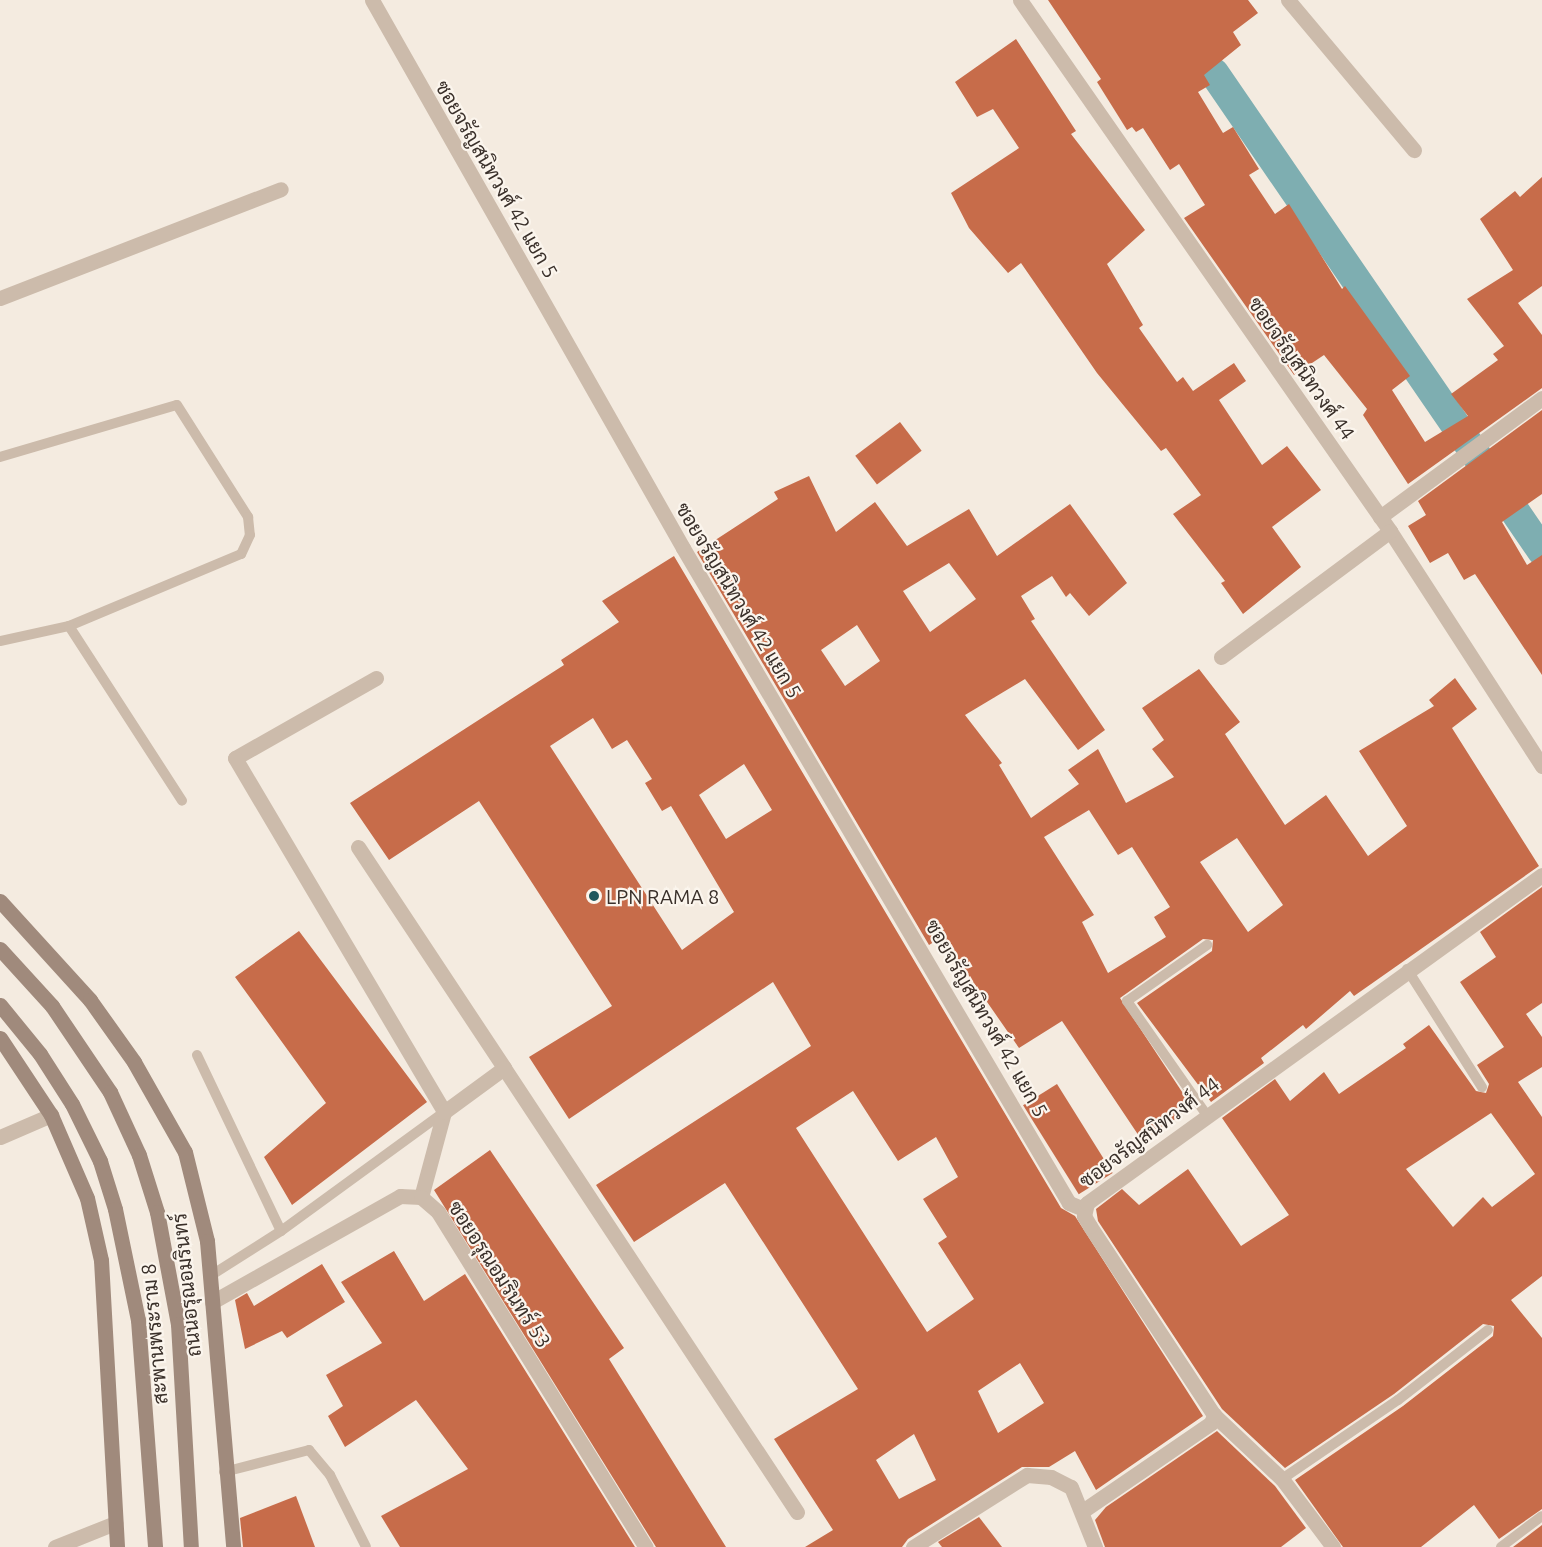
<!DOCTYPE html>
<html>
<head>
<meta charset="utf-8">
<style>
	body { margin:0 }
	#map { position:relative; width:1542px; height:1547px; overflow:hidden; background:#f4ebe0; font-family:Ubuntu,Sarabun,sans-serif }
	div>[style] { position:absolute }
	.canal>* { height:30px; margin:-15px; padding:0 15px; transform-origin:15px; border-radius:15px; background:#7eaeb1 }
	.building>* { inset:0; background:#c76c4a; transform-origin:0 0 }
	.lane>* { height:10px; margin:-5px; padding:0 5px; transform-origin:5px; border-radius:5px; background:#ccbbab }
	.street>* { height:15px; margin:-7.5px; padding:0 7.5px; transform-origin:7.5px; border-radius:7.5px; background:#ccbbab }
	.secondary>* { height:15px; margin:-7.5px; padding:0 7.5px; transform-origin:7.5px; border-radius:7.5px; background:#a08a7c }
	.dots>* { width:16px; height:16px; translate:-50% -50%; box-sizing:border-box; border:3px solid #fbf5ed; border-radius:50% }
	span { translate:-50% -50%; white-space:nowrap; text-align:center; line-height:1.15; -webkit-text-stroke:4.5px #fbf5ed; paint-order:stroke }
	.street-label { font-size:20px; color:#3a302a }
	.poi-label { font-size:20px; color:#3a302a }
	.left { translate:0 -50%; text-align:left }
</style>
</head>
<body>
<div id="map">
	<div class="canal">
		<i style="left:1214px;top:73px;width:580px;rotate:55.54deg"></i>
	</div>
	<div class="building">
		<i style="clip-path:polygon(1048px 0,1248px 0,1258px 13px,1233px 32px,1241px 45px,1204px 75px,1210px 85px,1198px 92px,1223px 133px,1233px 127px,1259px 169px,1249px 175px,1275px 214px,1289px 204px,1342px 289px,1345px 286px,1410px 376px,1392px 390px,1425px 442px,1468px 416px,1451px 394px,1498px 360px,1493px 354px,1504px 346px,1467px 299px,1513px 270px,1480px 219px,1515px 191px,1520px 197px,1542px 177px,1542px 286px,1518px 303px,1542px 335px,1542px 388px,1408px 484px,1363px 415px,1367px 409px,1324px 355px,1294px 375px,1184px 218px,1205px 205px,1179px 164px,1170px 170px,1143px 128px,1136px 132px,1132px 127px,1127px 130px,1097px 82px,1101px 79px)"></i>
		<i style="clip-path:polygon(1016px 39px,1076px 131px,1071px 134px,1145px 230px,1107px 264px,1143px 325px,1139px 328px,1177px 382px,1183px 377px,1193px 391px,1234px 363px,1246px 381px,1219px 400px,1262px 465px,1287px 446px,1321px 490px,1272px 527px,1301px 567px,1243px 614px,1221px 583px,1225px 581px,1173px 514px,1201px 495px,1166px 448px,1161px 451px,1097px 373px,1021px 263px,1008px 273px,969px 228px,951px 193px,1019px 148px,993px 109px,977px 117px,955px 82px)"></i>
		<i style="clip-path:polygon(1542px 410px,1542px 494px,1502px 522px,1527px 565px,1542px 555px,1542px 675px,1475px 574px,1464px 580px,1448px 553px,1430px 563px,1408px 526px,1426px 515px,1418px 501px)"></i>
		<i style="left:900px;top:422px;width:36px;height:56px;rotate:53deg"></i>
		<i style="clip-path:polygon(evenodd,809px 476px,836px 532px,875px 502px,907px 546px,969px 509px,997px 556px,1070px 504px,1127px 583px,1089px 616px,1070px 593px,1066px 597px,1052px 576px,1021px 596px,1035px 619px,1031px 621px,1105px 730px,1078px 750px,1025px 679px,965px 715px,1002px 763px,999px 765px,1031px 818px,1079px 784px,1068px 770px,1098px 749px,1126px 803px,1174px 777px,1152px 749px,1164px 740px,1142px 708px,1199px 669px,1240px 722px,1225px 734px,1285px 825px,1326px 795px,1368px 856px,1407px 826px,1359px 751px,1434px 706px,1429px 700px,1455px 678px,1477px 709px,1452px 728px,1539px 866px,1354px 996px,1350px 991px,1306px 1029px,1303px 1025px,1261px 1058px,1264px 1063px,1211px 1102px,1137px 1003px,1212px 951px,1213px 940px,1203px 939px,1120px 998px,1192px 1107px,1143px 1142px,1062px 1021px,1019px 1048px,942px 937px,929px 945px,697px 552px,778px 499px,774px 492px,809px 476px,949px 563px,976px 599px,930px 632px,903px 591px,949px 563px,809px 476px,857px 625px,880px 661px,845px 686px,821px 650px,857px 625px,809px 476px,1089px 810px,1118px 855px,1132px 847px,1170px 907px,1154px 917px,1166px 937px,1108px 973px,1082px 922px,1094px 915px,1044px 837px,1089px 810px,809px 476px,1237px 838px,1283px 905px,1248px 932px,1200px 862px,1237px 838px)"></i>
		<i style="clip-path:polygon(evenodd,674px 556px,1061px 1208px,1075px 1216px,1203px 1416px,1096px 1490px,1075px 1451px,1049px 1467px,1022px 1467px,908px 1539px,902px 1547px,805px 1547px,833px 1530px,774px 1439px,858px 1389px,725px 1183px,634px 1242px,596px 1185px,811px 1046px,773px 982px,569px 1119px,529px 1057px,612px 1006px,479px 801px,389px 860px,350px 803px,564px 665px,561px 660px,619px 622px,602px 601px,674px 556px,593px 718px,612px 749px,627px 740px,652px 779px,645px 783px,662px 811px,671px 806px,734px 912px,682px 950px,550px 746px,593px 718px,674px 556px,744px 764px,772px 810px,726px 839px,699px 795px,744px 764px,674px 556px,853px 1091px,898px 1161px,936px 1137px,958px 1177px,923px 1199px,947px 1237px,938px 1243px,974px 1299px,927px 1332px,796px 1128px,853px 1091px,674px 556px,1020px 1363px,1044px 1403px,998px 1433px,978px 1391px,1020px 1363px,674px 556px,914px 1434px,936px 1480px,899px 1499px,876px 1460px,914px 1434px)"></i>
		<i style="clip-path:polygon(evenodd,1542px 887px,1542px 1003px,1526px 1014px,1542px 1037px,1542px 1067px,1518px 1082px,1542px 1117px,1542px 1276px,1511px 1300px,1542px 1338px,1542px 1509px,1499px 1539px,1474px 1505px,1421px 1547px,1343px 1547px,1295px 1480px,1403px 1406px,1493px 1336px,1494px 1326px,1483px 1324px,1394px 1394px,1285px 1468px,1222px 1409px,1098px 1221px,1096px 1209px,1122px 1189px,1139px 1205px,1188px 1169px,1241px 1246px,1289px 1215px,1222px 1118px,1275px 1079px,1290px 1101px,1324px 1072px,1339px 1094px,1406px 1048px,1403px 1044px,1429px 1025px,1476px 1091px,1486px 1093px,1489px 1084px,1477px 1065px,1504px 1047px,1460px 982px,1496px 957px,1480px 932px,1542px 887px,1491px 1113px,1535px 1174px,1492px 1207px,1483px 1197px,1453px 1227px,1406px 1169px,1491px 1113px)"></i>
		<i style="clip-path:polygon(299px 931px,427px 1102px,292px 1205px,264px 1157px,326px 1103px,235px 977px)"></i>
		<i style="left:1057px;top:1084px;width:105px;height:40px;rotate:58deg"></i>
		<i style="clip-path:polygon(490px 1150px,624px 1348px,609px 1359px,726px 1547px,656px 1547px,434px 1190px)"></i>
		<i style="clip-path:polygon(394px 1251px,424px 1301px,465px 1274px,635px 1547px,400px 1547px,381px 1516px,468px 1469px,416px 1400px,345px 1447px,328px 1416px,343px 1406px,326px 1375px,382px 1343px,341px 1282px)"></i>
		<i style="clip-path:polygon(322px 1264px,345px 1302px,287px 1338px,282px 1331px,245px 1349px,235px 1300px,247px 1293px,254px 1306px)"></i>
		<i style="clip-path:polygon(1217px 1431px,1275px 1486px,1306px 1528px,1281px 1547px,1105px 1547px,1095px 1520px,1106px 1507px)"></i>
		<i style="clip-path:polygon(296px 1496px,315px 1547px,243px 1547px,240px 1518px)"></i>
		<i style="clip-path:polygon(979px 1517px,1002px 1547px,942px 1547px,938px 1542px)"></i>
		<i style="clip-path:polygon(1542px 1525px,1542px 1547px,1513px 1547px)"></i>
	</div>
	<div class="lane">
		<i style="left:0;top:457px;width:184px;rotate:-16.4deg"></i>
		<i style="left:177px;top:405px;width:133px;rotate:57.6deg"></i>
		<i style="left:248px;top:517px;width:18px;rotate:84deg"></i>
		<i style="left:250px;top:535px;width:21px;rotate:115deg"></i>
		<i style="left:241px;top:554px;width:186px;rotate:157.3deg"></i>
		<i style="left:0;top:641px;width:71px;rotate:-12.3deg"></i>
		<i style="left:69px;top:626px;width:208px;rotate:57.1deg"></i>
		<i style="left:1407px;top:969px;width:140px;rotate:57.6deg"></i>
		<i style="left:197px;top:1055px;width:195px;rotate:64.5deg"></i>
		<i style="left:1206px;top:1114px;width:138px;rotate:-125deg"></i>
		<i style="left:1127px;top:1001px;width:98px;rotate:-35deg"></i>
		<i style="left:210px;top:1276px;width:84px;rotate:-32.4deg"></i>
		<i style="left:281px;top:1231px;width:202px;rotate:-36.1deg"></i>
		<i style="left:224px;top:1472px;width:88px;rotate:-14.5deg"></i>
		<i style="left:309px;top:1450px;width:33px;rotate:50deg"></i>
		<i style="left:330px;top:1475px;width:80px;rotate:63.4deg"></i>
		<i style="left:1282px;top:1479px;width:140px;rotate:-34.3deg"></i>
		<i style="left:1398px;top:1400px;width:114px;rotate:-37.9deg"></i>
		<i style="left:1501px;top:1547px;width:51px;rotate:-37.1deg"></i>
	</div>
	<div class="street">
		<i style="left:372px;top:0;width:630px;rotate:60.42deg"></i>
		<i style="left:683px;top:548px;width:760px;rotate:59.49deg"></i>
		<i style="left:1069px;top:1203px;width:16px;rotate:22deg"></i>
		<i style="left:1020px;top:0;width:647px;rotate:55.13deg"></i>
		<i style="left:1390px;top:531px;width:280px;rotate:57.1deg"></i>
		<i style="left:1288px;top:0;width:196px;rotate:50deg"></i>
		<i style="left:0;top:298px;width:301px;rotate:-21.2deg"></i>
		<i style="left:1380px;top:517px;width:201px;rotate:-36.3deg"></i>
		<i style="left:1221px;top:657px;width:211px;rotate:-36.7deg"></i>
		<i style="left:376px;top:678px;width:162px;rotate:150.4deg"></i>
		<i style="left:235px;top:758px;width:411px;rotate:59.4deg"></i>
		<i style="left:444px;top:1112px;width:88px;rotate:105.1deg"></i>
		<i style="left:358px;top:847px;width:265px;rotate:56.5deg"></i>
		<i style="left:504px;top:1068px;width:74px;rotate:143.7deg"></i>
		<i style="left:504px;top:1068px;width:532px;rotate:56.58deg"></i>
		<i style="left:0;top:1137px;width:56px;rotate:-23.3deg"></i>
		<i style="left:212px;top:1302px;width:216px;rotate:-29.4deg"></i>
		<i style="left:400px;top:1196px;width:21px;rotate:3deg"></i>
		<i style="left:421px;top:1197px;width:23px;rotate:41deg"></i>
		<i style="left:438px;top:1212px;width:394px;rotate:58.2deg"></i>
		<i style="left:1214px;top:1415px;width:93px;rotate:43.3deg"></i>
		<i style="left:1282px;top:1479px;width:85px;rotate:53.1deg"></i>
		<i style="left:1084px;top:1510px;width:154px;rotate:-34.4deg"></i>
		<i style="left:1211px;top:1423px;width:9px;rotate:-69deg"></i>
		<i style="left:1214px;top:1415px;width:226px;rotate:-123.3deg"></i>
		<i style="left:1090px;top:1226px;width:12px;rotate:-121deg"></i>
		<i style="left:1084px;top:1216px;width:13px;rotate:-77deg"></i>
		<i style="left:1087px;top:1203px;width:561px;rotate:-35.79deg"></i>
		<i style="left:55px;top:1547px;width:65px;rotate:-21.8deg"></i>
		<i style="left:913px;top:1547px;width:135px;rotate:-32.3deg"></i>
		<i style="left:1027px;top:1475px;width:24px;rotate:5deg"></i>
		<i style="left:1051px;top:1477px;width:22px;rotate:27deg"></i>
		<i style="left:1071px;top:1487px;width:65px;rotate:68.2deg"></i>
	</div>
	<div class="secondary">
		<i style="left:0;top:901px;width:134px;rotate:47.7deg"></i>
		<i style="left:90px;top:1000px;width:76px;rotate:54.6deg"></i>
		<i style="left:134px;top:1062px;width:103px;rotate:60.5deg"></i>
		<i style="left:185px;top:1152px;width:92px;rotate:76.1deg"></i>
		<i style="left:207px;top:1241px;width:307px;rotate:85.1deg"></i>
		<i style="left:0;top:949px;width:77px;rotate:47.6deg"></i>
		<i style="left:52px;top:1006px;width:104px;rotate:56deg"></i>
		<i style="left:110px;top:1092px;width:69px;rotate:65.3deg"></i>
		<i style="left:139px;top:1155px;width:60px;rotate:72.5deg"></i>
		<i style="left:157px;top:1212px;width:114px;rotate:79.4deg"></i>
		<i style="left:178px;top:1324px;width:223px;rotate:86.7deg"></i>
		<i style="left:0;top:1005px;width:63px;rotate:50.8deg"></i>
		<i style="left:40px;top:1054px;width:59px;rotate:57.4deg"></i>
		<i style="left:72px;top:1104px;width:64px;rotate:63.8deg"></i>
		<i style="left:100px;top:1161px;width:50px;rotate:72.6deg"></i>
		<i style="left:115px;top:1209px;width:113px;rotate:78.3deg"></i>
		<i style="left:138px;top:1320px;width:228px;rotate:85.7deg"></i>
		<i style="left:0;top:1038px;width:92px;rotate:56.5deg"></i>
		<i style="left:51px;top:1115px;width:90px;rotate:66.6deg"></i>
		<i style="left:87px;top:1198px;width:64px;rotate:77.3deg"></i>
		<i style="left:101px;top:1260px;width:287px;rotate:86.8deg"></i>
	</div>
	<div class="dots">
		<i style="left:594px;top:896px;background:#1f575d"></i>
	</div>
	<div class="street-label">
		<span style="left:497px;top:179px;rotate:60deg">ซอยจรัญสนิทวงศ์ 42 แยก 5</span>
		<span style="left:1302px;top:368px;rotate:55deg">ซอยจรัญสนิทวงศ์ 44</span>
		<span style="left:739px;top:600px;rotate:59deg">ซอยจรัญสนิทวงศ์ 42 แยก 5</span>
		<span style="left:987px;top:1018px;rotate:60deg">ซอยจรัญสนิทวงศ์ 42 แยก 5</span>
		<span style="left:1149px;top:1132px;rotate:-37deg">ซอยจรัญสนิทวงศ์ 44</span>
		<span style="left:500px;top:1274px;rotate:57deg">ซอยอรุณอมรินทร์ 53</span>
		<span style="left:186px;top:1285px;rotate:-96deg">ถนนอรุณอมรินทร์</span>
		<span style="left:154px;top:1334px;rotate:-95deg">สะพานพระราม 8</span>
	</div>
	<div class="poi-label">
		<span class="left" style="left:606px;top:896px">LPN RAMA 8</span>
	</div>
</div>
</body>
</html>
